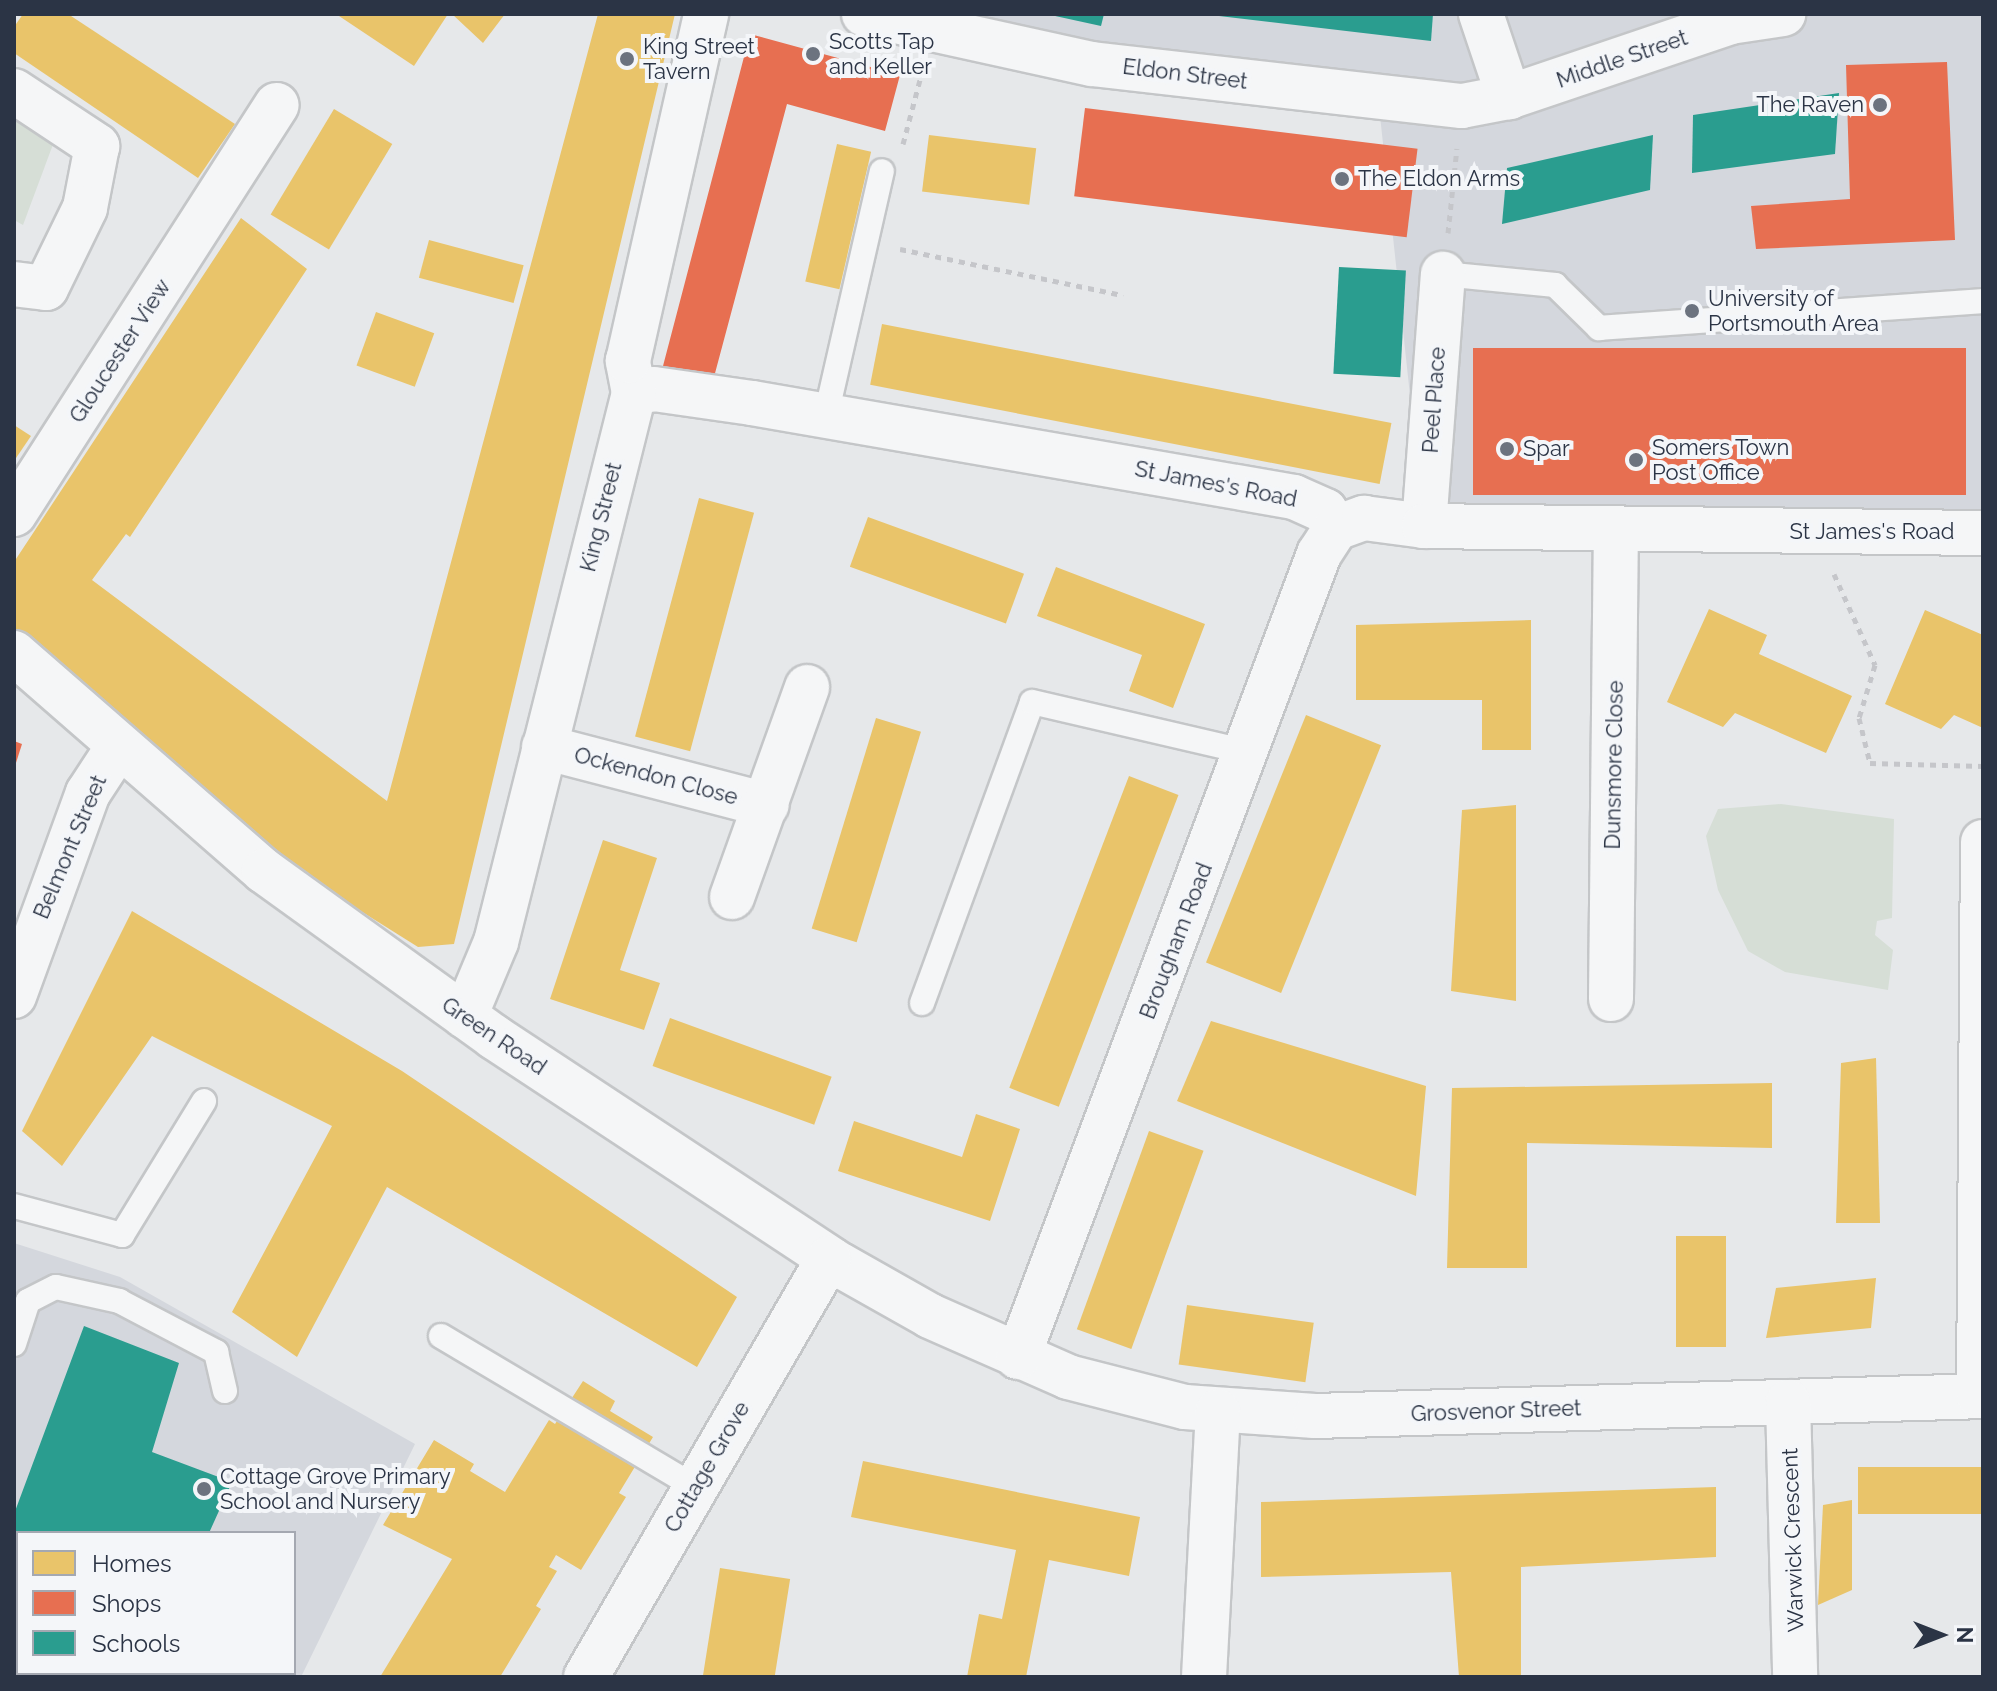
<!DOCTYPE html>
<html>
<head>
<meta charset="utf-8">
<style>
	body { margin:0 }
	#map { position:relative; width:1997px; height:1691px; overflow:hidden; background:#e6e8ea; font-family:Raleway,sans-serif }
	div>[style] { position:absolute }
	.built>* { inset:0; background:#d4d7dd }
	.green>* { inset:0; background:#d6ded6 }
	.homes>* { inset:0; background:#e9c46a; transform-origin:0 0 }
	.shops>* { inset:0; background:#e76f51; transform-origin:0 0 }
	.schools>* { inset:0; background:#2a9d8f; transform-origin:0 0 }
	.path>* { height:5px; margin-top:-2.5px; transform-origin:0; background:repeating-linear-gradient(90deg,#c5c6ca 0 6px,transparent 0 12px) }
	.roads { filter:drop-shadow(2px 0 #c4c6c8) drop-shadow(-2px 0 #c4c6c8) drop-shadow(0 2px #c4c6c8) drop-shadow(0 -2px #c4c6c8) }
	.lane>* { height:24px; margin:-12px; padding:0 12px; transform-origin:12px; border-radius:12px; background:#f5f6f7 }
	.street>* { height:44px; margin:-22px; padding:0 22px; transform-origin:22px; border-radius:22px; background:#f5f6f7 }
	.dots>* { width:22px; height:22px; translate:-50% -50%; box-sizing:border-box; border:4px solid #f4f6f9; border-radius:50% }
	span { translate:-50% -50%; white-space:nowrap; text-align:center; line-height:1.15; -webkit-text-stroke:8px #f4f6f9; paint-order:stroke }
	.poi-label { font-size:22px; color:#2b3445 }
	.left { translate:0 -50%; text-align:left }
	.right { translate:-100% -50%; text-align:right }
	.street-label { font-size:22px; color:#2b3445 }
	.frame { position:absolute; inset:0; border:16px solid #2b3445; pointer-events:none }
	.legend { position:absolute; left:16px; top:1531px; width:280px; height:144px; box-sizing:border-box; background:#f4f6f9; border:2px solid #a4a8b1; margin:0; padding:10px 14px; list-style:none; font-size:24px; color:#2b3445 }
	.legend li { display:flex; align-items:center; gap:16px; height:40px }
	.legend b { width:40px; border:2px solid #a4a8b1 }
	.north { position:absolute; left:1901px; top:1595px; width:80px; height:80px; -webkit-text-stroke:6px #f4f6f9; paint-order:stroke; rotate:90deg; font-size:22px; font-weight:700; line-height:32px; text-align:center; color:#2b3445 }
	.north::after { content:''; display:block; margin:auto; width:28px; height:36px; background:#2b3445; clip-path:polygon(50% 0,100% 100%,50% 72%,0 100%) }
</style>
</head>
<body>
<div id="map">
	<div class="built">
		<i style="clip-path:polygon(903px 14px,1983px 14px,1983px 533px,1424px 526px,1378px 97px)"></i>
		<i style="clip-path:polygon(evenodd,14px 1243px,120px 1277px,415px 1444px,301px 1677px,14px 1677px,14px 1243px,18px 1533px,294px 1533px,294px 1673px,18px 1673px,18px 1533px)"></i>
	</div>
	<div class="green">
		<i style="clip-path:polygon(14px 103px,58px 131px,23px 225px,14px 220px)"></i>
		<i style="clip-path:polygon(1781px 804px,1894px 819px,1892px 918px,1877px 921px,1875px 935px,1893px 950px,1888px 990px,1785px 972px,1748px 951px,1718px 890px,1706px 836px,1718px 809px)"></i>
		<i style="clip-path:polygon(14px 1569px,18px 1673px,195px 1673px,193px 1677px,14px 1677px)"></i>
	</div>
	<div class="homes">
		<i style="clip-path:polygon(23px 14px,68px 14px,235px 124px,198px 178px,14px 53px,14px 27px)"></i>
		<i style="clip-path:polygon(336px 14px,448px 14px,414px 66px)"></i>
		<i style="clip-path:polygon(452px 14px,505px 14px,483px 43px)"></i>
		<i style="clip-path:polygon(598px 14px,675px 14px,454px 944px,418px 947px,316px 883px,190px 787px,14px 632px,14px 562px,241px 218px,307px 269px,130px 537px,126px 534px,92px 580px,387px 801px)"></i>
		<i style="left:334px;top:109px;width:68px;height:123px;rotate:31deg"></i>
		<i style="left:929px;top:135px;width:108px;height:57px;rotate:7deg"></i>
		<i style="left:837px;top:144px;width:35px;height:141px;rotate:13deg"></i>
		<i style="left:429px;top:240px;width:98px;height:39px;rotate:15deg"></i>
		<i style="left:376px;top:312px;width:62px;height:57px;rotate:20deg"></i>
		<i style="left:882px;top:324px;width:519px;height:62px;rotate:11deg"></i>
		<i style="clip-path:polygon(14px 425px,31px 436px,14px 461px)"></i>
		<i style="left:699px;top:498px;width:57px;height:247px;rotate:15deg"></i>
		<i style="left:868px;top:517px;width:166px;height:53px;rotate:20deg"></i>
		<i style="clip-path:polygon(1056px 567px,1205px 624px,1173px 708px,1129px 691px,1142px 655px,1037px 616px)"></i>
		<i style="clip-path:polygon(1709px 609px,1767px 635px,1759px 654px,1852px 696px,1826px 753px,1735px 713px,1723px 727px,1667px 702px)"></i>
		<i style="clip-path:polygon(1925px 610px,1983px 635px,1983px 728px,1954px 715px,1941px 729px,1885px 704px)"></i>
		<i style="clip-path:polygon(1531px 620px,1531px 750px,1482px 750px,1482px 700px,1356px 700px,1356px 625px)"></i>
		<i style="left:1306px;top:715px;width:81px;height:267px;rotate:22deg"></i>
		<i style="left:876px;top:718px;width:47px;height:220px;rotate:17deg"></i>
		<i style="left:1129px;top:776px;width:53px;height:334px;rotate:21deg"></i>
		<i style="clip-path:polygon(1516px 805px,1516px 1001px,1451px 991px,1462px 810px)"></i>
		<i style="clip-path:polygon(603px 840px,657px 858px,620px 970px,660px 983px,644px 1030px,550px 999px)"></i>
		<i style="clip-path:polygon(132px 911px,402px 1071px,737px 1297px,697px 1367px,387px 1187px,297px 1357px,232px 1312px,332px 1126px,152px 1036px,62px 1166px,22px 1131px)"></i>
		<i style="left:670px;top:1018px;width:172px;height:51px;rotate:20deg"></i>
		<i style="clip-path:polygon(1211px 1021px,1426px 1086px,1416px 1196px,1177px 1101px)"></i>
		<i style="clip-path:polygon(1876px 1058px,1880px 1223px,1836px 1223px,1841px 1063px)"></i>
		<i style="clip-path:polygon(1772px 1083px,1772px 1148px,1527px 1143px,1527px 1268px,1447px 1268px,1452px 1088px)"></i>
		<i style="clip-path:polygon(976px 1114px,1020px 1129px,990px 1221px,838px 1171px,854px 1121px,962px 1157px)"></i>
		<i style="left:1149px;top:1131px;width:58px;height:211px;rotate:20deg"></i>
		<i style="left:1676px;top:1236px;width:50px;height:111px"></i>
		<i style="clip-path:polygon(1876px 1278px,1871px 1328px,1766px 1338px,1776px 1288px)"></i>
		<i style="left:1187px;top:1305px;width:128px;height:60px;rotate:8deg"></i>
		<i style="clip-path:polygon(583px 1381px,615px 1401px,610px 1411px,653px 1437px,619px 1493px,626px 1497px,581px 1570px,556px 1555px,549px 1567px,557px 1571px,536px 1606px,541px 1609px,500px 1677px,380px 1677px,452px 1559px,383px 1525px,434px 1440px,474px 1464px,470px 1471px,505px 1492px,549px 1420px,555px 1424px)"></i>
		<i style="clip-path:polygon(863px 1461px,1140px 1517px,1129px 1576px,1049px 1560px,1026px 1677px,967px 1677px,979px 1614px,1002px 1619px,1016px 1550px,851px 1517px)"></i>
		<i style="left:1983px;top:1467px;width:47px;height:125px;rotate:90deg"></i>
		<i style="clip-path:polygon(1716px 1487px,1716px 1557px,1521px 1567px,1521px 1677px,1459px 1677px,1451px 1572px,1261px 1577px,1261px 1502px)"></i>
		<i style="clip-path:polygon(1852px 1500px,1852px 1590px,1818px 1605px,1823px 1505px)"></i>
		<i style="left:720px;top:1568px;width:71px;height:110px;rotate:9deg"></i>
	</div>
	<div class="shops">
		<i style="clip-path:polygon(750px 34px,900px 75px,885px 131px,787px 104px,714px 377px,663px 366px)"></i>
		<i style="clip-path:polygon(1947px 62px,1955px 240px,1756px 249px,1751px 206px,1850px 199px,1846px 65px)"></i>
		<i style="left:1085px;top:108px;width:335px;height:89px;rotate:7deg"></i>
		<i style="left:1473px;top:348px;width:493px;height:147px"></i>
		<i style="clip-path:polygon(14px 741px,22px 744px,15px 766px,14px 765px)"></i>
	</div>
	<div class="schools">
		<i style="clip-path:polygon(1046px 14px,1104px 14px,1101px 26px)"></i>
		<i style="clip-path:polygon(1202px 14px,1433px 14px,1431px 41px)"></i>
		<i style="clip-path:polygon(1839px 93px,1835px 154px,1692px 173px,1693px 115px)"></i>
		<i style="clip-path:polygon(1653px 135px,1650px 190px,1502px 224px,1507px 168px)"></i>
		<i style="left:1339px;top:267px;width:67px;height:107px;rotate:3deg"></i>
		<i style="clip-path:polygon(84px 1326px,179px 1363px,152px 1452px,232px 1482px,209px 1533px,18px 1533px,18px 1551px,14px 1550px,14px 1514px)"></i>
	</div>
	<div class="path">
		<i style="left:903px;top:144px;width:74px;rotate:-75.2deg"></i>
		<i style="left:1448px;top:233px;width:85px;rotate:-84deg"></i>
		<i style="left:900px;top:249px;width:228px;rotate:11.7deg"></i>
		<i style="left:1834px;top:574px;width:100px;rotate:65.7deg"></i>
		<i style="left:1875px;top:665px;width:55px;rotate:106.8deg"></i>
		<i style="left:1859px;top:718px;width:46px;rotate:76.3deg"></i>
		<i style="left:1870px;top:763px;width:113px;rotate:1.5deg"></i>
	</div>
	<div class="roads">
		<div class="lane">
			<i style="left:1443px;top:274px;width:113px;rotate:5.6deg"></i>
			<i style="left:1555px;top:285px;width:62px;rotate:44.3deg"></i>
			<i style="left:1599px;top:328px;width:385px;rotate:-4deg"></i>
			<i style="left:826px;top:415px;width:250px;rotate:-77.1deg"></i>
			<i style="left:922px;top:1003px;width:320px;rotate:-69.9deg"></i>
			<i style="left:1032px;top:702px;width:221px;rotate:13.1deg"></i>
			<i style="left:14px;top:1206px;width:112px;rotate:15deg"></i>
			<i style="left:122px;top:1235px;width:157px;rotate:-58.5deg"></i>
			<i style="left:441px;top:1336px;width:295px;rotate:30.7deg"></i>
			<i style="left:14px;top:1344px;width:45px;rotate:-72deg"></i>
			<i style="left:28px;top:1301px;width:31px;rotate:-27deg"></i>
			<i style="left:56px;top:1287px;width:65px;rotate:12.5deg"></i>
			<i style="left:119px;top:1301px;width:110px;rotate:27.7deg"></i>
			<i style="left:216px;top:1352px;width:40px;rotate:77deg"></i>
		</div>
		<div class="street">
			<i style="left:864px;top:14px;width:233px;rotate:12.4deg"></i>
			<i style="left:1092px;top:64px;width:372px;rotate:6.5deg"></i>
			<i style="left:1462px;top:106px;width:48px;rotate:-10.8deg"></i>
			<i style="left:1509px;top:97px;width:233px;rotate:-18.7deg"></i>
			<i style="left:1730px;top:22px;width:54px;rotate:-8.6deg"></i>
			<i style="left:1481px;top:14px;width:88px;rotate:71.4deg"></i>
			<i style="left:14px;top:91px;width:100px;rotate:33.5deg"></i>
			<i style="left:97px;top:146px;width:63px;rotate:101deg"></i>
			<i style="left:85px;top:208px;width:89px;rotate:116deg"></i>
			<i style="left:46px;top:288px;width:32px;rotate:-173deg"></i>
			<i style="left:634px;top:393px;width:20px;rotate:-11deg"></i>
			<i style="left:654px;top:389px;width:99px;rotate:8.1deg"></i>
			<i style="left:752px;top:403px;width:550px;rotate:9.84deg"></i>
			<i style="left:1294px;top:497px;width:34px;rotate:24deg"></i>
			<i style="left:1325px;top:511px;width:20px;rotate:57deg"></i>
			<i style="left:14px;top:514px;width:486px;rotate:-57.3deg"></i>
			<i style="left:1424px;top:526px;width:253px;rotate:-85.7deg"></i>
			<i style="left:14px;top:653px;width:332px;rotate:41.1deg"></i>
			<i style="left:264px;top:871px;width:284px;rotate:35.8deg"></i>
			<i style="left:494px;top:1037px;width:414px;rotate:33.4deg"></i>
			<i style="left:840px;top:1265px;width:103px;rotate:29.5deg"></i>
			<i style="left:930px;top:1316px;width:151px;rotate:23.8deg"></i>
			<i style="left:1068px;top:1377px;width:121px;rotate:14.4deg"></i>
			<i style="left:1185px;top:1407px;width:130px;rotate:4deg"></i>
			<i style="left:1315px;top:1416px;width:668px;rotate:-1.71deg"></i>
			<i style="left:544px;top:747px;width:230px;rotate:14.6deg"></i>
			<i style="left:732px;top:897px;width:223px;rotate:-70.3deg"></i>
			<i style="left:14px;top:996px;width:216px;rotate:-70deg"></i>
			<i style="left:88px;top:793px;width:55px;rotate:-56.9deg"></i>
			<i style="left:1611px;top:999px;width:468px;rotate:-89.4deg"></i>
			<i style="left:465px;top:1016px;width:80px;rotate:-67.3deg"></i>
			<i style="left:496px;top:942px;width:566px;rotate:-75.89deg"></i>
			<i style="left:634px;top:393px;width:33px;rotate:-101deg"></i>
			<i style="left:628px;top:361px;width:356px;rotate:-77.3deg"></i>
			<i style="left:1018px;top:1357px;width:858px;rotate:-69.45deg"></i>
			<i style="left:1319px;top:554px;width:31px;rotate:-57deg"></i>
			<i style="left:1336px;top:528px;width:30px;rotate:-20deg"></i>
			<i style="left:1364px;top:518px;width:61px;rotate:7.6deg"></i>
			<i style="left:1424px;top:526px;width:559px;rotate:0.72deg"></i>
			<i style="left:1979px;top:1396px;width:554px;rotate:-89.59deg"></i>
			<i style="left:1788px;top:1402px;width:275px;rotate:88.5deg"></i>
			<i style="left:586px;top:1677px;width:484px;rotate:-59.9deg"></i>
			<i style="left:1204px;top:1677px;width:266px;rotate:-87deg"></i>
		</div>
	</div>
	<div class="dots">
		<i style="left:813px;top:54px;background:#6c737f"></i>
		<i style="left:627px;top:59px;background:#6c737f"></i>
		<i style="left:1880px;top:105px;background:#6c737f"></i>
		<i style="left:1342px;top:179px;background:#6c737f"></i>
		<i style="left:1692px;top:311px;background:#6c737f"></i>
		<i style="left:1507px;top:449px;background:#6c737f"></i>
		<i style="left:1636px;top:460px;background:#6c737f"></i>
		<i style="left:204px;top:1489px;background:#6c737f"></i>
	</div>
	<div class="poi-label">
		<span class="left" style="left:829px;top:54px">Scotts Tap<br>and Keller</span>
		<span class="left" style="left:643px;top:59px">King Street<br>Tavern</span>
		<span class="right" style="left:1864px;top:105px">The Raven</span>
		<span class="left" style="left:1358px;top:179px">The Eldon Arms</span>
		<span class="left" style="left:1708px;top:311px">University of<br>Portsmouth Area</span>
		<span class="left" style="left:1652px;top:460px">Somers Town<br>Post Office</span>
		<span class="left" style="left:1523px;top:449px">Spar</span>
		<span class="left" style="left:220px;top:1489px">Cottage Grove Primary<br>School and Nursery</span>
	</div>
	<div class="street-label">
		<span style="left:1622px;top:59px;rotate:-19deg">Middle Street</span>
		<span style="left:1185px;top:74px;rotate:7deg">Eldon Street</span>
		<span style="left:120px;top:351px;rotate:-57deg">Gloucester View</span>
		<span style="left:1434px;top:400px;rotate:-86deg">Peel Place</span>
		<span style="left:1216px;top:484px;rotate:11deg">St James's Road</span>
		<span style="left:601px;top:517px;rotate:-76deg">King Street</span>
		<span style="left:1872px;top:532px">St James's Road</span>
		<span style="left:1614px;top:765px;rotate:-89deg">Dunsmore Close</span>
		<span style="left:656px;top:776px;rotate:15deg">Ockendon Close</span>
		<span style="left:70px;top:847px;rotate:-67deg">Belmont Street</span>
		<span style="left:1176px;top:941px;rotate:-69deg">Brougham Road</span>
		<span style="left:494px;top:1036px;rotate:34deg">Green Road</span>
		<span style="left:1496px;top:1411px;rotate:-2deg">Grosvenor Street</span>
		<span style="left:707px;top:1467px;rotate:-60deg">Cottage Grove</span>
		<span style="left:1793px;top:1540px;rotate:-92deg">Warwick Crescent</span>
	</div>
	<div class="frame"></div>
	<ul class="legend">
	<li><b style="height:22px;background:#e9c46a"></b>Homes</li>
	<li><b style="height:22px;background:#e76f51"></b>Shops</li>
	<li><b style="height:22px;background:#2a9d8f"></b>Schools</li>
	</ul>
	<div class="north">N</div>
</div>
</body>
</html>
